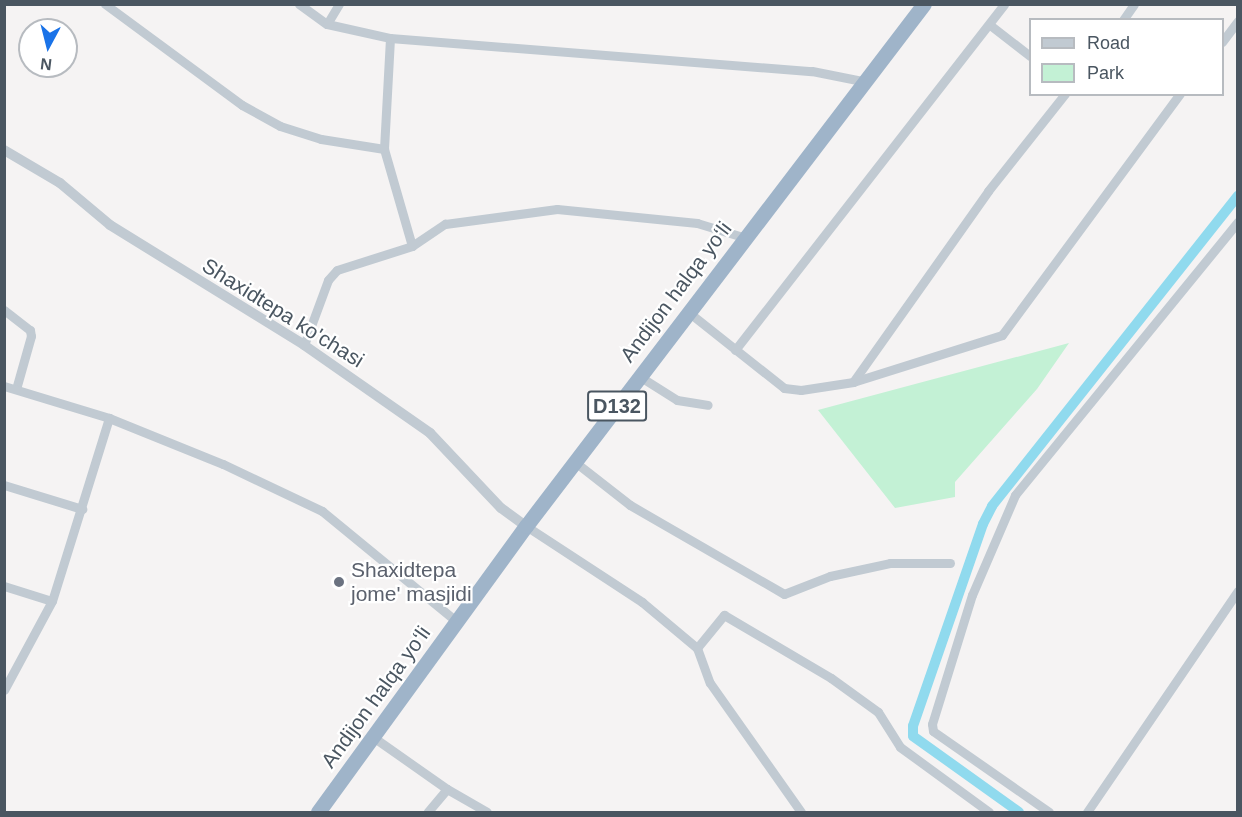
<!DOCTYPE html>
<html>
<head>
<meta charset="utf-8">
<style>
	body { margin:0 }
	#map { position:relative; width:1242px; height:817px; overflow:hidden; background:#f5f3f3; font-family:Arial,sans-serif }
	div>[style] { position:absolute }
	.green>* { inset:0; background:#c3f1d5 }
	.canal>* { height:10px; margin:-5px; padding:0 5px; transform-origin:5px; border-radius:5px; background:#90daee }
	.minor>* { height:9px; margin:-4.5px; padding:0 4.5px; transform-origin:4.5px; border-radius:4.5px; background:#c1cad2 }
	.tertiary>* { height:10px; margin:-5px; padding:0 5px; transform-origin:5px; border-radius:5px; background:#c1cad2 }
	.trunk>* { height:15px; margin:-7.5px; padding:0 7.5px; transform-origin:7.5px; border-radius:7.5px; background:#9fb4c9 }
	.dots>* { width:16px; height:16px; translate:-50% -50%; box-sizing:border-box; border:3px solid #fff; border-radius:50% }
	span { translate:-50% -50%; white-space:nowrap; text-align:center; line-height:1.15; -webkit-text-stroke:4.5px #fff; paint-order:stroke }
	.shield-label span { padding:2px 4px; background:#fff; border:2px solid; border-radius:4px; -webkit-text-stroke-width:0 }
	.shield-label { font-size:20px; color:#4a5661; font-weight:700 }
	.street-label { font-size:21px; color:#4a5661 }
	.worship-label { font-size:21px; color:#5b616d }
	.left { translate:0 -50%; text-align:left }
	.frame { position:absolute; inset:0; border:6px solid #4a5661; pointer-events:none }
	.legend { position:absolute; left:1029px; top:18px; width:195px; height:78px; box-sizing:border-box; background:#fff; border:2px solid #b7bbc0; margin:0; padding:8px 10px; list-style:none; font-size:18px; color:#4a5661 }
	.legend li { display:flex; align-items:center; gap:12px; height:30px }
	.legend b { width:30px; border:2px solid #b7bbc0 }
	.north { position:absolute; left:18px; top:18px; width:60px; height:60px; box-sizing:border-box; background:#fff; border:2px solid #b7bbc0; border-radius:50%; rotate:187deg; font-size:16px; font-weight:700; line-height:24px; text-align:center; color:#4a5661 }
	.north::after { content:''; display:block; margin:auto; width:21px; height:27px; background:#1a73e8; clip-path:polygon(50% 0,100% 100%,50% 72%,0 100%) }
</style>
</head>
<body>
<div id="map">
	<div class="green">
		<i style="clip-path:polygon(1069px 343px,1037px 389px,955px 482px,955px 497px,895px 508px,818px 410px)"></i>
	</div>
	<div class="canal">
		<i style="left:1019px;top:812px;width:130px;rotate:-144.4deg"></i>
		<i style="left:913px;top:736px;width:10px;rotate:-90deg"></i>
		<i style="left:913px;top:726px;width:214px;rotate:-70.9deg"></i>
		<i style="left:983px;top:524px;width:20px;rotate:-63deg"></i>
		<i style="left:992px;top:506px;width:396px;rotate:-51.6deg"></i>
	</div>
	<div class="minor">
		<i style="left:105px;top:4px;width:170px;rotate:36.4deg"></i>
		<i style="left:242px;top:105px;width:43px;rotate:28.9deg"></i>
		<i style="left:280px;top:126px;width:43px;rotate:17.6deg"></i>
		<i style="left:321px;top:139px;width:64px;rotate:9deg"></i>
		<i style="left:384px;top:149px;width:111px;rotate:-86.9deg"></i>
		<i style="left:299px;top:4px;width:34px;rotate:36deg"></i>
		<i style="left:327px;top:24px;width:65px;rotate:12.5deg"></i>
		<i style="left:390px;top:38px;width:423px;rotate:4.5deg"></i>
		<i style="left:812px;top:71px;width:51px;rotate:11.3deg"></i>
		<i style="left:1123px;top:20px;width:19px;rotate:-55deg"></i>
		<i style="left:327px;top:24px;width:23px;rotate:-59deg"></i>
		<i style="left:990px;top:25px;width:51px;rotate:37.8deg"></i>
		<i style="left:1222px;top:42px;width:26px;rotate:-53deg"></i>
		<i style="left:384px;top:149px;width:101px;rotate:73.9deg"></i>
		<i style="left:4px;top:310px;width:33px;rotate:38deg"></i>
		<i style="left:30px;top:330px;width:6px;rotate:81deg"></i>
		<i style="left:31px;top:336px;width:55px;rotate:105.8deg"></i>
		<i style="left:687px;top:311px;width:124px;rotate:38.4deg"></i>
		<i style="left:784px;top:388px;width:17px;rotate:7deg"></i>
		<i style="left:801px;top:390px;width:53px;rotate:-8.7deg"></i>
		<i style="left:853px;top:382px;width:156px;rotate:-17.5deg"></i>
		<i style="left:1002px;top:335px;width:300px;rotate:-53.6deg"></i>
		<i style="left:304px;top:345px;width:69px;rotate:-69.7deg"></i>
		<i style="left:328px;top:280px;width:13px;rotate:-48deg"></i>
		<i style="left:337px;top:270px;width:79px;rotate:-17.7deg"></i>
		<i style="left:412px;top:246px;width:40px;rotate:-34deg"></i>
		<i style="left:445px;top:224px;width:113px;rotate:-7.6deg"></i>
		<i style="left:557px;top:209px;width:141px;rotate:5.7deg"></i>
		<i style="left:697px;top:223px;width:48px;rotate:16.9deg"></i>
		<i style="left:735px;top:350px;width:438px;rotate:-52.1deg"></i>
		<i style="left:639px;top:376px;width:45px;rotate:32.3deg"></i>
		<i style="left:677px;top:400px;width:31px;rotate:9deg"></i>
		<i style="left:853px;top:382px;width:234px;rotate:-54.7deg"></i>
		<i style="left:988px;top:191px;width:124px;rotate:-51.6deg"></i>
		<i style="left:4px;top:386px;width:110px;rotate:16.9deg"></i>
		<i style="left:109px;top:418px;width:123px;rotate:22deg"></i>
		<i style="left:223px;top:464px;width:110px;rotate:25.4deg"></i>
		<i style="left:322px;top:511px;width:175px;rotate:39.4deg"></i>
		<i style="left:575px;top:462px;width:70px;rotate:38deg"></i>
		<i style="left:630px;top:505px;width:178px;rotate:30deg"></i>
		<i style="left:784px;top:594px;width:49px;rotate:-21.4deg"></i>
		<i style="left:830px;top:576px;width:61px;rotate:-12.2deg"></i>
		<i style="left:890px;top:563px;width:60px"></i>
		<i style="left:4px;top:485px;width:82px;rotate:17.1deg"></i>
		<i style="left:526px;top:526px;width:139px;rotate:33.2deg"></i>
		<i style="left:642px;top:602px;width:72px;rotate:39.9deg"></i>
		<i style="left:697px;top:648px;width:37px;rotate:70deg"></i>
		<i style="left:710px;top:683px;width:158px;rotate:54.8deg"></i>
		<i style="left:4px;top:586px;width:50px;rotate:17.4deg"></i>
		<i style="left:697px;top:648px;width:43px;rotate:-50.7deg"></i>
		<i style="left:724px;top:615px;width:124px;rotate:30.5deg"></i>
		<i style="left:831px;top:678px;width:58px;rotate:35.9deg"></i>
		<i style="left:878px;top:712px;width:41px;rotate:57.8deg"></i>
		<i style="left:900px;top:747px;width:110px;rotate:36.1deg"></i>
		<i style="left:4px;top:690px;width:101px;rotate:-61.7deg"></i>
		<i style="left:52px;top:601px;width:192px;rotate:-72.7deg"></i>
		<i style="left:373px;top:737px;width:90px;rotate:35.1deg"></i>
		<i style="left:447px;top:789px;width:30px;rotate:130deg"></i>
		<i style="left:447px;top:789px;width:46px;rotate:29.9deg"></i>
		<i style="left:1049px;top:812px;width:141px;rotate:-145.1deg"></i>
		<i style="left:933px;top:731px;width:7px;rotate:-98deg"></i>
		<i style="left:932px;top:724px;width:135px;rotate:-72.8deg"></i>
		<i style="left:972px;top:595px;width:109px;rotate:-66.7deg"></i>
		<i style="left:1015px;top:495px;width:353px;rotate:-50.8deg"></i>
		<i style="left:1087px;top:812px;width:268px;rotate:-55.7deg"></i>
	</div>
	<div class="tertiary">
		<i style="left:4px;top:150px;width:65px;rotate:30.5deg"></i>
		<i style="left:60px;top:183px;width:65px;rotate:40deg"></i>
		<i style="left:110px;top:225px;width:228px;rotate:31.7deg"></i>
		<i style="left:304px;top:345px;width:154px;rotate:34.9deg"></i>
		<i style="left:430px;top:433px;width:103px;rotate:46.6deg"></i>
		<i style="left:501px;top:508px;width:31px;rotate:36deg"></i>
	</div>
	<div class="trunk">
		<i style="left:318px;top:812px;width:354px;rotate:-54deg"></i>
		<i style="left:526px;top:526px;width:656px;rotate:-52.68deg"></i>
	</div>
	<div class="dots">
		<i style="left:339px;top:582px;background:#6b7280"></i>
	</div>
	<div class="shield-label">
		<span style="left:617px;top:406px">D132</span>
	</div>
	<div class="street-label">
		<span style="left:676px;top:292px;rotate:-53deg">Andijon halqa yo‘li</span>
		<span style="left:283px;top:313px;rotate:32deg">Shaxidtepa ko'chasi</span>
		<span style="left:376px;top:697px;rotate:-54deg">Andijon halqa yo‘li</span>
	</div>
	<div class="worship-label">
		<span class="left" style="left:351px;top:582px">Shaxidtepa<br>jome' masjidi</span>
	</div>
	<div class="frame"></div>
	<ul class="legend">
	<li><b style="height:8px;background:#c1cad2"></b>Road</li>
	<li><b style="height:16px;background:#c3f1d5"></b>Park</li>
	</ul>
	<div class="north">N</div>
</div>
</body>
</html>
